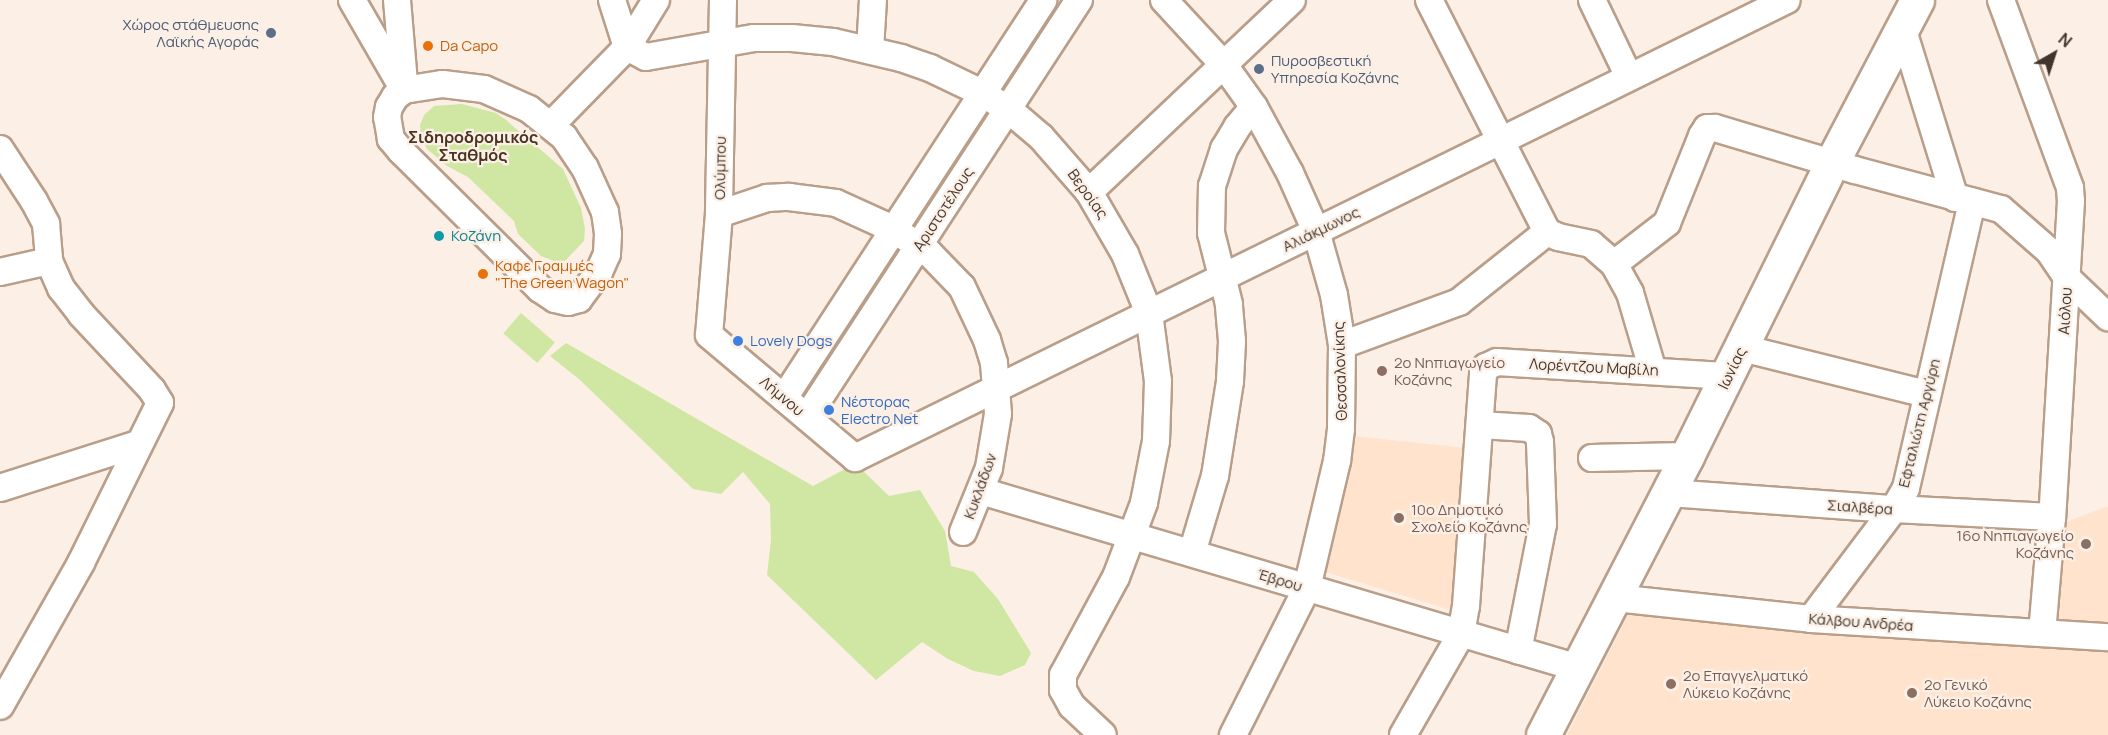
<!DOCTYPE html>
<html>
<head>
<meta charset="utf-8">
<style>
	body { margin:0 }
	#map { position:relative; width:2108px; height:735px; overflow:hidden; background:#fbefe6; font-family:Manrope,sans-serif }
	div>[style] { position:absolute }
	.built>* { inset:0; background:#ffe3cd }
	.green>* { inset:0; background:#d0e7a4; transform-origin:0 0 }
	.roads { filter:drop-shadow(2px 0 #b99e89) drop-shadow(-2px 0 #b99e89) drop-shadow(0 2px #b99e89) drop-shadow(0 -2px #b99e89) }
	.minor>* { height:26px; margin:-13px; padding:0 13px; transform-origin:13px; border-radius:13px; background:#fff }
	.major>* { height:33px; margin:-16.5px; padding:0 16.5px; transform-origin:16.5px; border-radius:16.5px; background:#fff }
	.dots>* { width:16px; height:16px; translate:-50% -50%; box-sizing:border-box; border:3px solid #fbefe6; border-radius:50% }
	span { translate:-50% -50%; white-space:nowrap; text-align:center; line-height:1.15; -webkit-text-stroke:4.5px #fbefe6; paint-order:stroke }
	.service-label { font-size:15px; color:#4e5e75 }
	.right { translate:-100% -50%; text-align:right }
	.left { translate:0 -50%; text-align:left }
	.food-label { font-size:15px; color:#c56008 }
	.street-label { font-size:15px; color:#41362d }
	.culture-label { font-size:15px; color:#0d838f }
	.shop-label { font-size:15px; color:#366cbe }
	.education-label { font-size:15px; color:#785e54 }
	.neighbourhood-label { font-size:16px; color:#4a3422; font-weight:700 }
	.north { position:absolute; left:2024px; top:24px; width:60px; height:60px; -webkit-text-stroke:4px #fbefe6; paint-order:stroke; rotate:39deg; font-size:16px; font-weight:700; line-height:24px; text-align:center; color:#41362d }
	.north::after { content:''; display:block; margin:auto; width:21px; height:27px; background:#41362d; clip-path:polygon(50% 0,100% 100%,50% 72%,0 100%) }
</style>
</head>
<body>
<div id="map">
	<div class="built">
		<i style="clip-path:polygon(1353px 436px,1467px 448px,1454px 611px,1325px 572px,1350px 464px)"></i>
		<i style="clip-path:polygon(2108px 506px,2108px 623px,2059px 620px,2066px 522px)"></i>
		<i style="clip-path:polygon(1629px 613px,1726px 622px,2108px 646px,2108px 735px,1567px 735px)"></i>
	</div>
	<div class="green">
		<i style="clip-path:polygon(462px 104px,496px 113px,506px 120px,563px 169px,581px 208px,585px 229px,584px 241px,562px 264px,541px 256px,518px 234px,514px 221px,468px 177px,447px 166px,427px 149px,421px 138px,420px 125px,424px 115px,434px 106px)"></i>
		<i style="left:521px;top:313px;width:45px;height:27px;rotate:41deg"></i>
		<i style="clip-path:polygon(566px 343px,813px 486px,847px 468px,859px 467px,889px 496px,920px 490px,945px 531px,951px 566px,974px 572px,998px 599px,1031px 653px,1025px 665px,1000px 676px,974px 671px,948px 659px,922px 642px,876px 680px,767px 575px,771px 540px,770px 504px,743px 472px,721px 494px,693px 489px,580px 380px,550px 356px)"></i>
	</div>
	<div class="roads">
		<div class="minor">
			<i style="left:352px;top:0;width:104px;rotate:60deg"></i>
			<i style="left:397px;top:0;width:83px;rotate:85.2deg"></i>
			<i style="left:612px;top:0;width:49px;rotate:72.3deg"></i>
			<i style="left:723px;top:0;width:214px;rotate:91.1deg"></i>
			<i style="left:719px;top:214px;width:121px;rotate:94.7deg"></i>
			<i style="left:709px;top:335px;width:191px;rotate:40.1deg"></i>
			<i style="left:855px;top:458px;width:1038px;rotate:-26.17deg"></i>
			<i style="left:1164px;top:0;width:88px;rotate:47.3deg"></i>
			<i style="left:1224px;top:65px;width:52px;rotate:54.5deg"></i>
			<i style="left:1254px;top:107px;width:75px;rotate:61.4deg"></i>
			<i style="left:1290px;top:173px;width:64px;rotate:65.9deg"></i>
			<i style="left:1316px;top:231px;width:66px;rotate:74.3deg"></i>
			<i style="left:1334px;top:295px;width:51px;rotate:80.9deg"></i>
			<i style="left:1342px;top:345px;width:84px;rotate:90.7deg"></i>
			<i style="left:1341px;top:429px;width:32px;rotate:97deg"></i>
			<i style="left:1337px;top:461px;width:130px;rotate:103.3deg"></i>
			<i style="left:1307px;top:588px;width:165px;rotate:116.7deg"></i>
			<i style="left:1429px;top:0;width:260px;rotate:63deg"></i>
			<i style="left:1592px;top:0;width:85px;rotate:64.3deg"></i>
			<i style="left:2001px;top:0;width:200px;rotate:69.8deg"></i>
			<i style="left:2070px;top:188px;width:13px;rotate:86deg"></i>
			<i style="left:2071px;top:201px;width:317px;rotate:93.4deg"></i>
			<i style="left:2052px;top:517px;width:116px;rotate:94.9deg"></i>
			<i style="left:1902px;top:27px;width:179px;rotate:72.8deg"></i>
			<i style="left:627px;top:47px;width:21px;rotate:28deg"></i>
			<i style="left:646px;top:57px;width:110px;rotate:-10deg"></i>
			<i style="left:754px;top:38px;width:38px"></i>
			<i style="left:792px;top:38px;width:41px;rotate:5.6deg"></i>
			<i style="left:833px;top:42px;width:70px;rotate:13.2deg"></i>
			<i style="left:901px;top:58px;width:31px;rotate:19deg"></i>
			<i style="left:930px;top:68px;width:58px;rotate:25.7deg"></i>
			<i style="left:982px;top:93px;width:31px;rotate:32deg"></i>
			<i style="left:1008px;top:109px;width:43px;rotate:40.3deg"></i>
			<i style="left:1041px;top:137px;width:73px;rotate:48.9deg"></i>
			<i style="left:1089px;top:192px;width:72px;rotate:59.9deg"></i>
			<i style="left:1125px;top:254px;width:64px;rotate:67.9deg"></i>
			<i style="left:1149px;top:313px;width:69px;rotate:82.5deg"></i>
			<i style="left:1158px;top:381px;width:60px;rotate:91.9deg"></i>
			<i style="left:1156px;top:441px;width:63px;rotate:101deg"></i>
			<i style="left:1144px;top:503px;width:79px;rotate:110.7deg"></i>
			<i style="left:1116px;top:577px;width:111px;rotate:118.4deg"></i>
			<i style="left:1063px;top:675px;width:15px;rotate:90deg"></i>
			<i style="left:1063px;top:690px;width:18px;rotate:61deg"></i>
			<i style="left:1072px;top:706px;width:42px;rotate:43.1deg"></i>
			<i style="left:870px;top:50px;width:50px;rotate:-86.6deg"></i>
			<i style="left:443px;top:84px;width:41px;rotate:7deg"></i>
			<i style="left:484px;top:89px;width:49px;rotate:24deg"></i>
			<i style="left:529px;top:109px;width:45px;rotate:38.7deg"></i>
			<i style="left:564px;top:137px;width:37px;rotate:56deg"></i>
			<i style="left:585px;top:168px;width:48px;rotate:65.6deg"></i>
			<i style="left:605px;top:212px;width:22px;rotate:82deg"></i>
			<i style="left:608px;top:234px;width:20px;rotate:93deg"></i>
			<i style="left:607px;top:254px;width:20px;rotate:114deg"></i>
			<i style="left:599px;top:272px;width:34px;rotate:127deg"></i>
			<i style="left:579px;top:299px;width:11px;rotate:165deg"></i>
			<i style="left:568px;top:302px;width:13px;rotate:-167deg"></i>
			<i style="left:555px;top:299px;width:18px;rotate:-146deg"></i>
			<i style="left:540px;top:289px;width:196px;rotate:-135.2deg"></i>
			<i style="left:401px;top:151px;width:16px;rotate:-130deg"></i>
			<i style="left:391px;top:139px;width:22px;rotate:-100deg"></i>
			<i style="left:387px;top:117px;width:10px;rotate:-79deg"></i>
			<i style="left:389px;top:107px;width:12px;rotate:-59deg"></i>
			<i style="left:395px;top:97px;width:11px;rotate:-38deg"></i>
			<i style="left:404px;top:90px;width:39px;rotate:-9deg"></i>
			<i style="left:551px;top:125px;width:109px;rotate:-45.7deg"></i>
			<i style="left:627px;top:47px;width:55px;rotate:-58.3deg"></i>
			<i style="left:0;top:149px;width:62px;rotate:56.8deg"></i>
			<i style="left:34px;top:201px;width:26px;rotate:62deg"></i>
			<i style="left:46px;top:224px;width:37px;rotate:85deg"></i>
			<i style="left:49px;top:261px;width:30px;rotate:66deg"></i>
			<i style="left:61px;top:288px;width:33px;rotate:52deg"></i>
			<i style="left:81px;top:314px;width:104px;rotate:46.9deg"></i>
			<i style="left:152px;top:390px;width:15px;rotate:58deg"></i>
			<i style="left:160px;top:403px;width:178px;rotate:116.3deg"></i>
			<i style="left:81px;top:563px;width:164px;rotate:119.5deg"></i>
			<i style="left:1089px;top:192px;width:279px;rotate:-43.4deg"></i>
			<i style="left:719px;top:214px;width:51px;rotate:-18.4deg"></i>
			<i style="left:767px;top:198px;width:22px;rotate:-3deg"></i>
			<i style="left:789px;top:197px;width:47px;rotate:7.3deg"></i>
			<i style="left:836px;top:203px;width:63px;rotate:24.5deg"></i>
			<i style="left:893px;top:229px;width:43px;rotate:33.7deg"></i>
			<i style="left:929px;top:253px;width:47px;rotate:45.9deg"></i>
			<i style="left:962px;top:287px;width:59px;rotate:64.7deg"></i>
			<i style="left:987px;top:340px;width:24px;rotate:73deg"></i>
			<i style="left:994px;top:363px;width:51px;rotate:85.5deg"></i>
			<i style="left:998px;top:414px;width:55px;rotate:99.5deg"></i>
			<i style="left:989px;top:468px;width:69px;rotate:112.1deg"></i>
			<i style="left:1547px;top:232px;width:12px;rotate:24deg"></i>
			<i style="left:1558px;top:237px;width:34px;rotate:12deg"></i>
			<i style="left:1591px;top:244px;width:30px;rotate:41deg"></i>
			<i style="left:1614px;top:264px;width:33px;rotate:61deg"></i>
			<i style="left:1630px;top:293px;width:81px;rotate:73.6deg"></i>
			<i style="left:1614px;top:264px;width:67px;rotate:-37.7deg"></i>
			<i style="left:1667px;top:223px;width:94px;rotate:-68.1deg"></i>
			<i style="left:1702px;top:136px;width:9px;rotate:-58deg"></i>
			<i style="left:1707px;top:128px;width:8px"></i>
			<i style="left:1715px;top:128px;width:146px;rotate:16.7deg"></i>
			<i style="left:1855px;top:170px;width:151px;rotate:15deg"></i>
			<i style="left:2001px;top:209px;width:64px;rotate:41.2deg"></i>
			<i style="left:2049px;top:251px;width:32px;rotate:56deg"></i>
			<i style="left:2067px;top:278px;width:57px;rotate:43.6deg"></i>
			<i style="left:0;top:272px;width:50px;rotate:-12.7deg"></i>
			<i style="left:1342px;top:345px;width:125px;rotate:-20.2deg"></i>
			<i style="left:1459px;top:302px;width:112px;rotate:-38.5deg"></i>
			<i style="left:1742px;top:348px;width:191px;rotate:14deg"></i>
			<i style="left:784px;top:398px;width:475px;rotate:-56.9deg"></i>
			<i style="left:807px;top:417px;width:498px;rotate:-56.9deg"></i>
			<i style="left:1480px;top:425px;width:49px;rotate:3.5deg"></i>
			<i style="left:1529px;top:428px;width:11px;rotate:34deg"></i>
			<i style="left:1538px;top:434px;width:8px;rotate:76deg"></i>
			<i style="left:1540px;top:442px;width:82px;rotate:87.9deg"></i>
			<i style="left:1543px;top:524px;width:129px;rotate:101.1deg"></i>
			<i style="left:1592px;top:458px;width:95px;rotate:-1.2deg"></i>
			<i style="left:0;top:488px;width:145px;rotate:-17.7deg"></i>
			<i style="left:981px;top:491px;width:623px;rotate:16.51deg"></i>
			<i style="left:1669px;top:493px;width:226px;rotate:4.1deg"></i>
			<i style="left:1894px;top:509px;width:158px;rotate:2.9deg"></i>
			<i style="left:1192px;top:553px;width:80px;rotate:-73.4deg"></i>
			<i style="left:1215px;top:476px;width:96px;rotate:-81deg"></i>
			<i style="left:1230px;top:381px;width:40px;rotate:-87.1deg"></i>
			<i style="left:1232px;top:341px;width:37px;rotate:-95deg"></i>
			<i style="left:1229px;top:304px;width:73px;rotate:-104.2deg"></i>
			<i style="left:1211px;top:233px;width:47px;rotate:-88.8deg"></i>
			<i style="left:1212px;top:186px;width:39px;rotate:-72deg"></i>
			<i style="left:1224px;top:149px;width:26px;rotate:-59deg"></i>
			<i style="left:1237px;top:127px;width:26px;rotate:-50deg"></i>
			<i style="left:1615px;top:598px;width:197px;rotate:6.1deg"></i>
			<i style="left:1811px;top:619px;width:298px;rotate:3.5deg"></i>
			<i style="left:1811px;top:619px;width:138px;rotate:-53deg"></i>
			<i style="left:1894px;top:509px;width:24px;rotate:-60deg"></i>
			<i style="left:1906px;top:488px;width:294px;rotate:-77deg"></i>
			<i style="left:1403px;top:735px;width:116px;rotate:-60.1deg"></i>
			<i style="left:1461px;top:634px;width:28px;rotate:-80deg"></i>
			<i style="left:1466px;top:606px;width:235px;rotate:-85.8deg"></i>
			<i style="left:1483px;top:372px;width:6px;rotate:-59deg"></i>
			<i style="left:1486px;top:367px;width:12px;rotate:-24deg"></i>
			<i style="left:1497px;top:362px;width:231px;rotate:3.5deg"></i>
		</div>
		<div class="major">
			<i style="left:1543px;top:735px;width:314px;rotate:-62.7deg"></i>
			<i style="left:1687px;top:456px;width:328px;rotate:-63.7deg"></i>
			<i style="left:1832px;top:162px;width:183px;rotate:-62.3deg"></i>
		</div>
	</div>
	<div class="dots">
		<i style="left:271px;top:33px;background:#5c6f8a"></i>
		<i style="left:428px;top:46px;background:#e8710a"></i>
		<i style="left:1259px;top:69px;background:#5c6f8a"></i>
		<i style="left:439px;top:236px;background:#0f9aa8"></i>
		<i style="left:483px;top:274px;background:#e8710a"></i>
		<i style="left:738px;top:341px;background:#3f7fe0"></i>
		<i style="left:1382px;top:371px;background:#8d6e63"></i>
		<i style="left:829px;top:410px;background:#3f7fe0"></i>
		<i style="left:1399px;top:518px;background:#8d6e63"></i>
		<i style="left:2086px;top:544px;background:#8d6e63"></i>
		<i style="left:1671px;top:684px;background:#8d6e63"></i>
		<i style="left:1912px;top:693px;background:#8d6e63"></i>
	</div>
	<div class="service-label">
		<span class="right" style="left:259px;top:33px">Χώρος στάθμευσης<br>Λαϊκής Αγοράς</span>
		<span class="left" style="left:1271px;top:69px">Πυροσβεστική<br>Υπηρεσία Κοζάνης</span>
	</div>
	<div class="food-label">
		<span class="left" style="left:440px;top:46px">Da Capo</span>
		<span class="left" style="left:495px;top:274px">Καφε Γραμμές<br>"The Green Wagon"</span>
	</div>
	<div class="street-label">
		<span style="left:720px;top:168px;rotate:-89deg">Ολύμπου</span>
		<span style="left:1088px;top:194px;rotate:54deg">Βεροίας</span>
		<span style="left:943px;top:209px;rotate:-57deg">Αριστοτέλους</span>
		<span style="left:1321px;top:229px;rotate:-26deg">Αλιάκμωνος</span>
		<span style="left:2065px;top:311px;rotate:-87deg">Αιόλου</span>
		<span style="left:1594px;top:367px;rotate:3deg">Λορέντζου Μαβίλη</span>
		<span style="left:1732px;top:368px;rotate:-64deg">Ιωνίας</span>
		<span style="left:1340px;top:371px;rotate:-92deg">Θεσσαλονίκης</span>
		<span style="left:782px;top:396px;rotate:40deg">Λήμνου</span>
		<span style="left:1919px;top:423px;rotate:-76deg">Εφταλιώτη Αργύρη</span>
		<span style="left:980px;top:486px;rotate:-70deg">Κυκλάδων</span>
		<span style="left:1860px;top:507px;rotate:4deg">Σιαλβέρα</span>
		<span style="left:1280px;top:580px;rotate:17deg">Έβρου</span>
		<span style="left:1861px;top:622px;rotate:4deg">Κάλβου Ανδρέα</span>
	</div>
	<div class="culture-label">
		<span class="left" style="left:451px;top:236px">Κοζάνη</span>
	</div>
	<div class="shop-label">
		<span class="left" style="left:750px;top:341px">Lovely Dogs</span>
		<span class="left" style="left:841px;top:410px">Νέστορας<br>Electro Net</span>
	</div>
	<div class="education-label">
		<span class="left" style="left:1394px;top:371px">2ο Νηπιαγωγείο<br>Κοζάνης</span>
		<span class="left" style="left:1411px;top:518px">10ο Δημοτικό<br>Σχολείο Κοζάνης</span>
		<span class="right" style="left:2074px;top:544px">16ο Νηπιαγωγείο<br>Κοζάνης</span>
		<span class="left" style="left:1683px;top:684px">2ο Επαγγελματικό<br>Λύκειο Κοζάνης</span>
		<span class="left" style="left:1924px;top:693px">2ο Γενικό<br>Λύκειο Κοζάνης</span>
	</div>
	<div class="neighbourhood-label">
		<span style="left:473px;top:146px">Σιδηροδρομικός<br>Σταθμός</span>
	</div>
	<div class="north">N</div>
</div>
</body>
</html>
